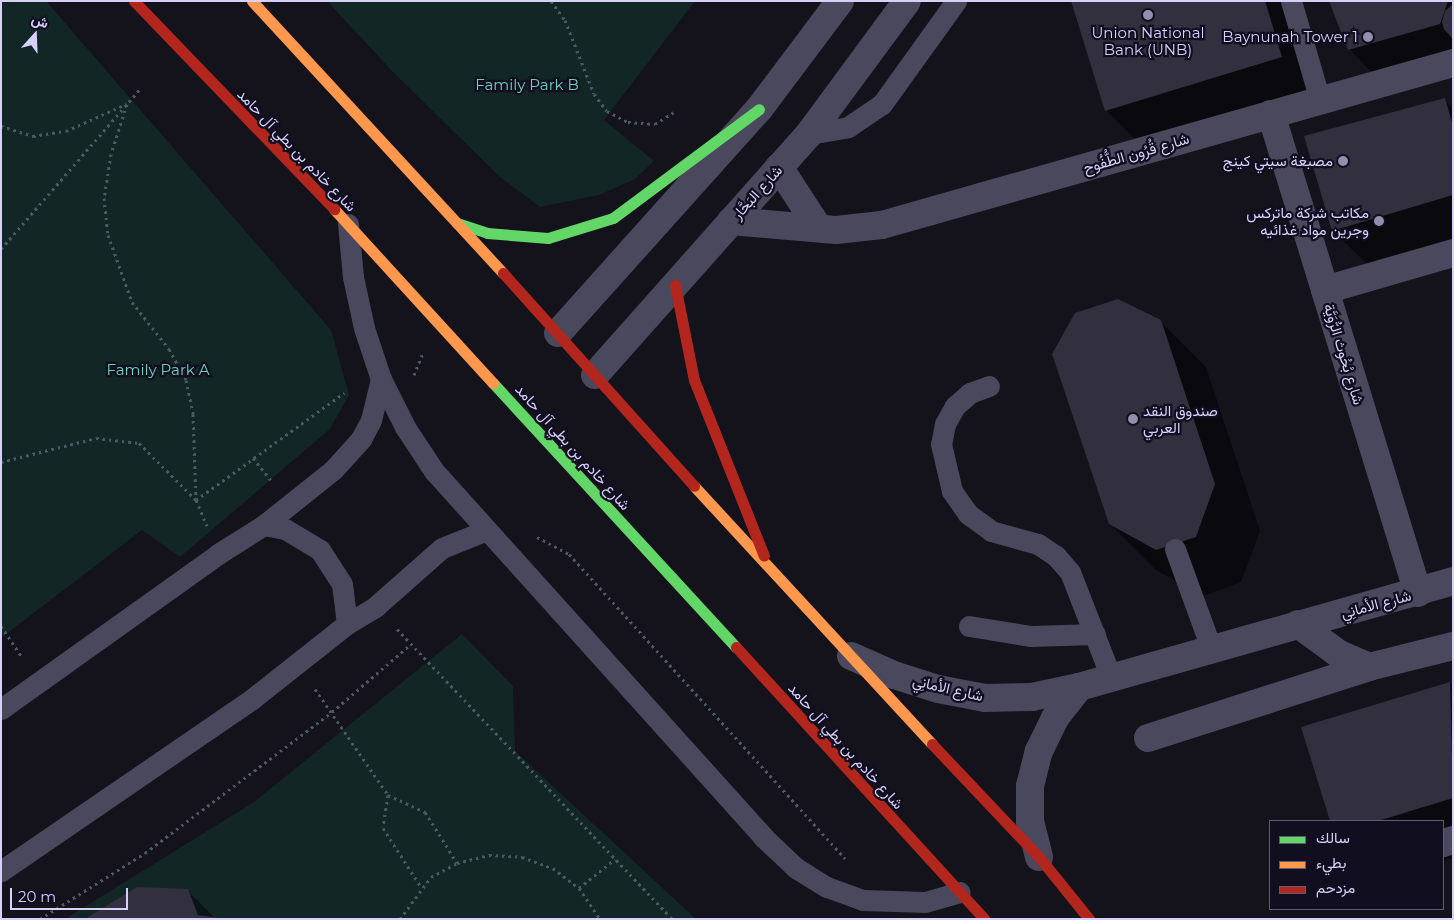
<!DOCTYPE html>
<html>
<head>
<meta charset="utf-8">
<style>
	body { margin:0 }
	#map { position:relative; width:1454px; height:920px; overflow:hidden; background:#14121b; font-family:Montserrat,Vazirmatn,sans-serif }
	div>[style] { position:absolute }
	.green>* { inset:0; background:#122626 }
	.shadow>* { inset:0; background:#0007 }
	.building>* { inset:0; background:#32303e }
	.path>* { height:3px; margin-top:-1.5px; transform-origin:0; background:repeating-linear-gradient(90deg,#4c5964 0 2.5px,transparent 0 6.5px) }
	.lane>* { height:21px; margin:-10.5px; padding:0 10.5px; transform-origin:10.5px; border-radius:10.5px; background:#49485c }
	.street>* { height:28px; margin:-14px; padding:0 14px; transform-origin:14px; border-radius:14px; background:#49485c }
	.fast>* { height:11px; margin:-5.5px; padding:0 5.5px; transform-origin:5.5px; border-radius:5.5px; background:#63d668 }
	.slow>* { height:11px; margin:-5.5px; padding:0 5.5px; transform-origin:5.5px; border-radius:5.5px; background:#ff974d }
	.jam>* { height:11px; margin:-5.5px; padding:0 5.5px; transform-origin:5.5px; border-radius:5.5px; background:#b3261e }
	.dots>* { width:14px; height:14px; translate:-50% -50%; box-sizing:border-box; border:2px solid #110e1f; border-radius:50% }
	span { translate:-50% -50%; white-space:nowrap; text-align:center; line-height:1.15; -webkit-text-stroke:4.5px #110e1f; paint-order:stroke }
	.poi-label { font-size:15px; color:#d6d0fb }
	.right { translate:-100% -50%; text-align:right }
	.left { translate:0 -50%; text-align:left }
	.park-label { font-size:15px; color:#62d5ba }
	.street-label { font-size:15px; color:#d6d0fb }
	.frame { position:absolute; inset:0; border:2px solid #d6d0fb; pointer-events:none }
	.legend { position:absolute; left:1269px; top:820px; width:175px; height:90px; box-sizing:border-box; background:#110e1f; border:1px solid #605c77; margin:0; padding:6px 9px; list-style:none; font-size:15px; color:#d6d0fb }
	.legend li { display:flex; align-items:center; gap:10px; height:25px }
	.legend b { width:25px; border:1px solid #605c77 }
	.north { position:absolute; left:10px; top:10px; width:50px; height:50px; -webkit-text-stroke:4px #110e1f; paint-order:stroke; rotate:20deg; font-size:14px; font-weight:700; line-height:20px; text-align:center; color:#d6d0fb }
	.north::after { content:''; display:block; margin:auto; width:18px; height:22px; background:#d6d0fb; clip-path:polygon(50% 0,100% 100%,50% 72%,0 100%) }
	.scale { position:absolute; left:10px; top:888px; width:118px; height:22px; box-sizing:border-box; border:2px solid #d6d0fb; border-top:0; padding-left:6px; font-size:15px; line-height:18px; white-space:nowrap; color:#d6d0fb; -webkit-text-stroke:4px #110e1f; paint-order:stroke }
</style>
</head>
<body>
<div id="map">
	<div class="green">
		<i style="clip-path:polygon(1px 1px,46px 1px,331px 330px,349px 395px,330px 429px,180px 557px,142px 530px,1px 638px)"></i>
		<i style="clip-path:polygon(327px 1px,695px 1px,604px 120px,654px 161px,635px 179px,599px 195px,540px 207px,500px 177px,393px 72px)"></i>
		<i style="clip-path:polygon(462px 634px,513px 686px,515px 751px,696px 919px,65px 919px,254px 802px)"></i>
	</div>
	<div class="shadow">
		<i style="clip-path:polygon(1073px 1px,1296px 1px,1326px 102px,1151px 155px,1106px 110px)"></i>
		<i style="clip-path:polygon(1331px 1px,1453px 1px,1453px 59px,1379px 80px,1349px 49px)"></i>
		<i style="clip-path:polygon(1444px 100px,1453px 108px,1453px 254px,1379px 276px,1333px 231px)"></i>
		<i style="clip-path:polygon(1160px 321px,1206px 367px,1260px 531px,1241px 582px,1203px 596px,1156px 570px,1110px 524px)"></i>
		<i style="clip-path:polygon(1450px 683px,1453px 686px,1453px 858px,1443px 861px,1443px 821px,1331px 821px,1303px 728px)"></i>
		<i style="clip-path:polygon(138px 888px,187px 890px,215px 918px,230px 919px,86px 919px)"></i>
	</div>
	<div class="building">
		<i style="clip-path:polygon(1071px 1px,1265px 1px,1282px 57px,1105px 111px)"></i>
		<i style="clip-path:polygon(1329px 1px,1448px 1px,1440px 24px,1348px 50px)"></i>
		<i style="clip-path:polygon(1453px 4px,1453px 39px,1444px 29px,1442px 22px,1445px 11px)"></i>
		<i style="clip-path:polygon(1445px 98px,1453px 126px,1453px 195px,1332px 231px,1304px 136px)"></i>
		<i style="clip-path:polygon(1118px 299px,1161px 320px,1215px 484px,1196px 537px,1156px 550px,1109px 524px,1052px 354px,1075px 313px)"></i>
		<i style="clip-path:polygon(1450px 682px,1453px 798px,1378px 821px,1330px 821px,1301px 727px)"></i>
		<i style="clip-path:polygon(137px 887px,188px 889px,198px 915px,226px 919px,85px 919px)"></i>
	</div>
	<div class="path">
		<i style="left:551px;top:1px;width:24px;rotate:54deg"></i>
		<i style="left:565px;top:20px;width:79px;rotate:68.6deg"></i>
		<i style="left:594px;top:94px;width:21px;rotate:53deg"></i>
		<i style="left:607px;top:111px;width:24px;rotate:28deg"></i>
		<i style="left:628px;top:122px;width:27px;rotate:4deg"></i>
		<i style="left:655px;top:124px;width:22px;rotate:-32deg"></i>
		<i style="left:127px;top:104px;width:52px;rotate:107.7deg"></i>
		<i style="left:111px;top:154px;width:45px;rotate:99deg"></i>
		<i style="left:104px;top:198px;width:37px;rotate:84deg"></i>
		<i style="left:108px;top:235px;width:71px;rotate:70.3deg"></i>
		<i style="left:132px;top:302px;width:60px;rotate:51.8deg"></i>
		<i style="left:169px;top:349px;width:35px;rotate:61deg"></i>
		<i style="left:186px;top:380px;width:35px;rotate:78deg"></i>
		<i style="left:193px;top:414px;width:86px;rotate:88deg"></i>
		<i style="left:196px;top:500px;width:28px;rotate:67deg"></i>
		<i style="left:1px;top:126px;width:34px;rotate:17deg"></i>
		<i style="left:33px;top:136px;width:33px;rotate:-9deg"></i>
		<i style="left:66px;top:131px;width:66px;rotate:-24.2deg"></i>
		<i style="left:1px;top:249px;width:212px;rotate:-49deg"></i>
		<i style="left:414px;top:375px;width:22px;rotate:-68deg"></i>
		<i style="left:253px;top:458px;width:28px;rotate:51deg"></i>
		<i style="left:1px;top:462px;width:98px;rotate:-14.2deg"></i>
		<i style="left:96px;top:438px;width:43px;rotate:6.6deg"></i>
		<i style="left:139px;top:443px;width:81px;rotate:45deg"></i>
		<i style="left:196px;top:500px;width:183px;rotate:-35.9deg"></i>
		<i style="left:537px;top:537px;width:36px;rotate:28deg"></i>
		<i style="left:569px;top:554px;width:411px;rotate:47.8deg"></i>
		<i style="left:1px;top:626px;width:37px;rotate:56deg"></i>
		<i style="left:397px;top:629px;width:400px;rotate:46.5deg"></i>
		<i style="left:315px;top:689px;width:129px;rotate:55.4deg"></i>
		<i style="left:388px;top:795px;width:41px;rotate:24.7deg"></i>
		<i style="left:425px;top:812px;width:60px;rotate:57.9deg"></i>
		<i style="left:388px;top:795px;width:33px;rotate:99deg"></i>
		<i style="left:383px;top:828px;width:70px;rotate:57.2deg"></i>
		<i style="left:579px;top:888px;width:46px;rotate:-38.9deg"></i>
		<i style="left:40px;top:919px;width:124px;rotate:-32.2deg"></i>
		<i style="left:145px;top:853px;width:234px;rotate:-37deg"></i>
		<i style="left:332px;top:712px;width:104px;rotate:-40.7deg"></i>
		<i style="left:400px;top:919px;width:52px;rotate:-53.6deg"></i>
		<i style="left:431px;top:877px;width:30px;rotate:-28deg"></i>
		<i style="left:457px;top:863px;width:33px;rotate:-14deg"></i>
		<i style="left:489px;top:855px;width:33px;rotate:3deg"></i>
		<i style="left:522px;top:857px;width:33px;rotate:20deg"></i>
		<i style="left:553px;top:868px;width:33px;rotate:38deg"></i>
		<i style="left:579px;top:888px;width:37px;rotate:56deg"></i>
	</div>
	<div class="lane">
		<i style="left:1291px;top:1px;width:103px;rotate:73.7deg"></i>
		<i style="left:809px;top:134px;width:40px;rotate:-10deg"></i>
		<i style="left:848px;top:127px;width:41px;rotate:-34.1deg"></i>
		<i style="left:882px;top:104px;width:127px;rotate:-54.3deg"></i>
		<i style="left:348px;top:224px;width:53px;rotate:84.6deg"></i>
		<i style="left:353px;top:277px;width:52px;rotate:77.8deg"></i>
		<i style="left:364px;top:328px;width:54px;rotate:71.6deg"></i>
		<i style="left:381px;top:379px;width:54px;rotate:63.4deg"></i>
		<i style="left:405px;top:427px;width:53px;rotate:56.6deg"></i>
		<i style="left:434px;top:471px;width:492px;rotate:48deg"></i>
		<i style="left:763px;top:837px;width:45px;rotate:43.2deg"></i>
		<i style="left:796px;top:868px;width:36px;rotate:32deg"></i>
		<i style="left:827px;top:887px;width:38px;rotate:20deg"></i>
		<i style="left:863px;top:900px;width:62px;rotate:1.8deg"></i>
		<i style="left:925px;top:902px;width:36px;rotate:-16deg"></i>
		<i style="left:989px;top:386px;width:20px;rotate:160deg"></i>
		<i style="left:970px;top:393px;width:20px;rotate:139deg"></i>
		<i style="left:955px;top:406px;width:21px;rotate:119deg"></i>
		<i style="left:945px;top:424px;width:20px;rotate:101deg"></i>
		<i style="left:941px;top:444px;width:48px;rotate:76.8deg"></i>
		<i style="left:952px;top:491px;width:28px;rotate:55deg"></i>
		<i style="left:968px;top:514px;width:29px;rotate:36deg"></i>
		<i style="left:991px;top:531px;width:49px;rotate:15.5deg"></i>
		<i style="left:1038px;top:544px;width:22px;rotate:34deg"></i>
		<i style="left:1056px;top:556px;width:21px;rotate:49deg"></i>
		<i style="left:1070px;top:572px;width:113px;rotate:68.7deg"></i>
		<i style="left:264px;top:525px;width:21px;rotate:11deg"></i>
		<i style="left:285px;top:529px;width:41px;rotate:31deg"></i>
		<i style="left:320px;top:550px;width:40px;rotate:57.1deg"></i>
		<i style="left:342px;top:584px;width:40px;rotate:82.9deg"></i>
		<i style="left:1175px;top:549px;width:105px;rotate:70deg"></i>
		<i style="left:969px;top:626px;width:63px;rotate:9.2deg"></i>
		<i style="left:1031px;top:636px;width:64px;rotate:-1.8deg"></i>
		<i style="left:1px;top:709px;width:267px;rotate:-35.5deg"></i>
		<i style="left:218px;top:554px;width:54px;rotate:-32.2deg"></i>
		<i style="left:264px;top:525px;width:88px;rotate:-38.6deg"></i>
		<i style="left:333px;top:470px;width:42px;rotate:-47.9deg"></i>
		<i style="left:361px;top:439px;width:21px;rotate:-62deg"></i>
		<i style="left:371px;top:420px;width:42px;rotate:-76.3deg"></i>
		<i style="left:1px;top:871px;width:304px;rotate:-34.4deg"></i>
		<i style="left:252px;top:699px;width:121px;rotate:-38.3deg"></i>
		<i style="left:347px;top:624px;width:33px;rotate:-31deg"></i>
		<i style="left:375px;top:607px;width:89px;rotate:-41.4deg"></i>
		<i style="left:442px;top:548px;width:45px;rotate:-22deg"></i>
	</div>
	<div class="street">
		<i style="left:1271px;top:114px;width:501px;rotate:72.94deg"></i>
		<i style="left:779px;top:167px;width:72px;rotate:57deg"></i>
		<i style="left:731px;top:221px;width:105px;rotate:4.9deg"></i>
		<i style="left:836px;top:230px;width:46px;rotate:-6.2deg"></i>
		<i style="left:882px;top:225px;width:594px;rotate:-15.84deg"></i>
		<i style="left:1325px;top:290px;width:133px;rotate:-16.1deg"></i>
		<i style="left:558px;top:333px;width:301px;rotate:-48.1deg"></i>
		<i style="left:759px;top:109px;width:135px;rotate:-53.1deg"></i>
		<i style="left:595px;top:375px;width:322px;rotate:-48.4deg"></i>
		<i style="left:809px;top:134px;width:165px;rotate:-53.6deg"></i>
		<i style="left:1298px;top:624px;width:51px;rotate:36.2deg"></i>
		<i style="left:1339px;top:654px;width:33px;rotate:23deg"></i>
		<i style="left:851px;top:656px;width:47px;rotate:23.8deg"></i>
		<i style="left:894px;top:675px;width:46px;rotate:17.7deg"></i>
		<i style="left:938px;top:689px;width:48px;rotate:10.8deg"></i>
		<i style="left:985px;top:698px;width:47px;rotate:-1.2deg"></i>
		<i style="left:1032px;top:697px;width:48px;rotate:-12deg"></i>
		<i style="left:1079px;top:687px;width:389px;rotate:-15.8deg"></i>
		<i style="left:1148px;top:738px;width:232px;rotate:-17.8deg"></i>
		<i style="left:1369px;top:667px;width:87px;rotate:-14deg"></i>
		<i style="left:1443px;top:843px;width:10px;rotate:-17deg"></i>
		<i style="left:1039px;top:857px;width:36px;rotate:-104deg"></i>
		<i style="left:1030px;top:822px;width:36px;rotate:-90deg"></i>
		<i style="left:1030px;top:786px;width:36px;rotate:-76deg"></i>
		<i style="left:1039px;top:751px;width:37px;rotate:-64deg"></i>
		<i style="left:1055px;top:718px;width:39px;rotate:-52deg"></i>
	</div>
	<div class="fast">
		<i style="left:457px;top:223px;width:32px;rotate:18deg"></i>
		<i style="left:487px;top:233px;width:61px;rotate:4.7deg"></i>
		<i style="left:548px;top:238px;width:68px;rotate:-17.1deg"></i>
		<i style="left:613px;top:218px;width:182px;rotate:-36.7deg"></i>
		<i style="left:493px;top:383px;width:359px;rotate:47.4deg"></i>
	</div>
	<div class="slow">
		<i style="left:252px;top:1px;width:370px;rotate:47.3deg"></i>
		<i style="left:334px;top:209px;width:236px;rotate:47.6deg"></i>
		<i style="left:694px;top:486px;width:351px;rotate:47.3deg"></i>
	</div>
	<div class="jam">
		<i style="left:134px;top:1px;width:289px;rotate:46.1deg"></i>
		<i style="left:503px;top:273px;width:286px;rotate:48.1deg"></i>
		<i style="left:675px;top:285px;width:97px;rotate:78.7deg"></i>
		<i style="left:694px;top:380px;width:189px;rotate:68.3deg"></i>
		<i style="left:736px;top:647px;width:368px;rotate:47.6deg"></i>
		<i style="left:932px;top:744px;width:156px;rotate:46.6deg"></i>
		<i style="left:1039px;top:857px;width:80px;rotate:51.1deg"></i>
	</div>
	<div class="dots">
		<i style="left:1148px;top:15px;background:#928ead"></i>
		<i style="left:1368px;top:37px;background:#928ead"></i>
		<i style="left:1343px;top:161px;background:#928ead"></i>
		<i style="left:1379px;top:221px;background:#928ead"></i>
		<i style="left:1133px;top:419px;background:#928ead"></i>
	</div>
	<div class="poi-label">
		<span style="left:1148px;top:41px">Union National<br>Bank (UNB)</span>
		<span class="right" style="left:1358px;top:37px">Baynunah Tower 1</span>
		<span class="right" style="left:1333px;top:161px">مصبغة سيتي كينج</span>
		<span class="right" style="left:1369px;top:221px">مكاتب شركة ماتركس<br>وجرين مواد غذائيه</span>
		<span class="left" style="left:1143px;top:419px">صندوق النقد<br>العربي</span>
	</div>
	<div class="park-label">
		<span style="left:527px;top:85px">Family Park B</span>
		<span style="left:158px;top:370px">Family Park A</span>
	</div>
	<div class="street-label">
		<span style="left:297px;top:150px;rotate:46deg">شارع خادم بن بطي آل حامد</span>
		<span style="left:1136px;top:153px;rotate:-16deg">شارع قُرُون الطُّفُوح</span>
		<span style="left:757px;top:192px;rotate:-48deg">شارع البَحَّار</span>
		<span style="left:1344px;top:354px;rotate:73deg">شارع بُحُوث الرُّوَيَّة</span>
		<span style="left:573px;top:447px;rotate:48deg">شارع خادم بن بطي آل حامد</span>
		<span style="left:1376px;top:604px;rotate:-15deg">شارع الأمانِي</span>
		<span style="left:948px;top:688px;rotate:13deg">شارع الأمانِي</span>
		<span style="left:846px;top:746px;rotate:48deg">شارع خادم بن بطي آل حامد</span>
	</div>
	<div class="frame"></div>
	<ul class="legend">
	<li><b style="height:6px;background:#63d668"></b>سالك</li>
	<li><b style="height:6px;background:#ff974d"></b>بطيء</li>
	<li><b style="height:6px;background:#b3261e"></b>مزدحم</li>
	</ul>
	<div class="north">ش</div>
	<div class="scale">20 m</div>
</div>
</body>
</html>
